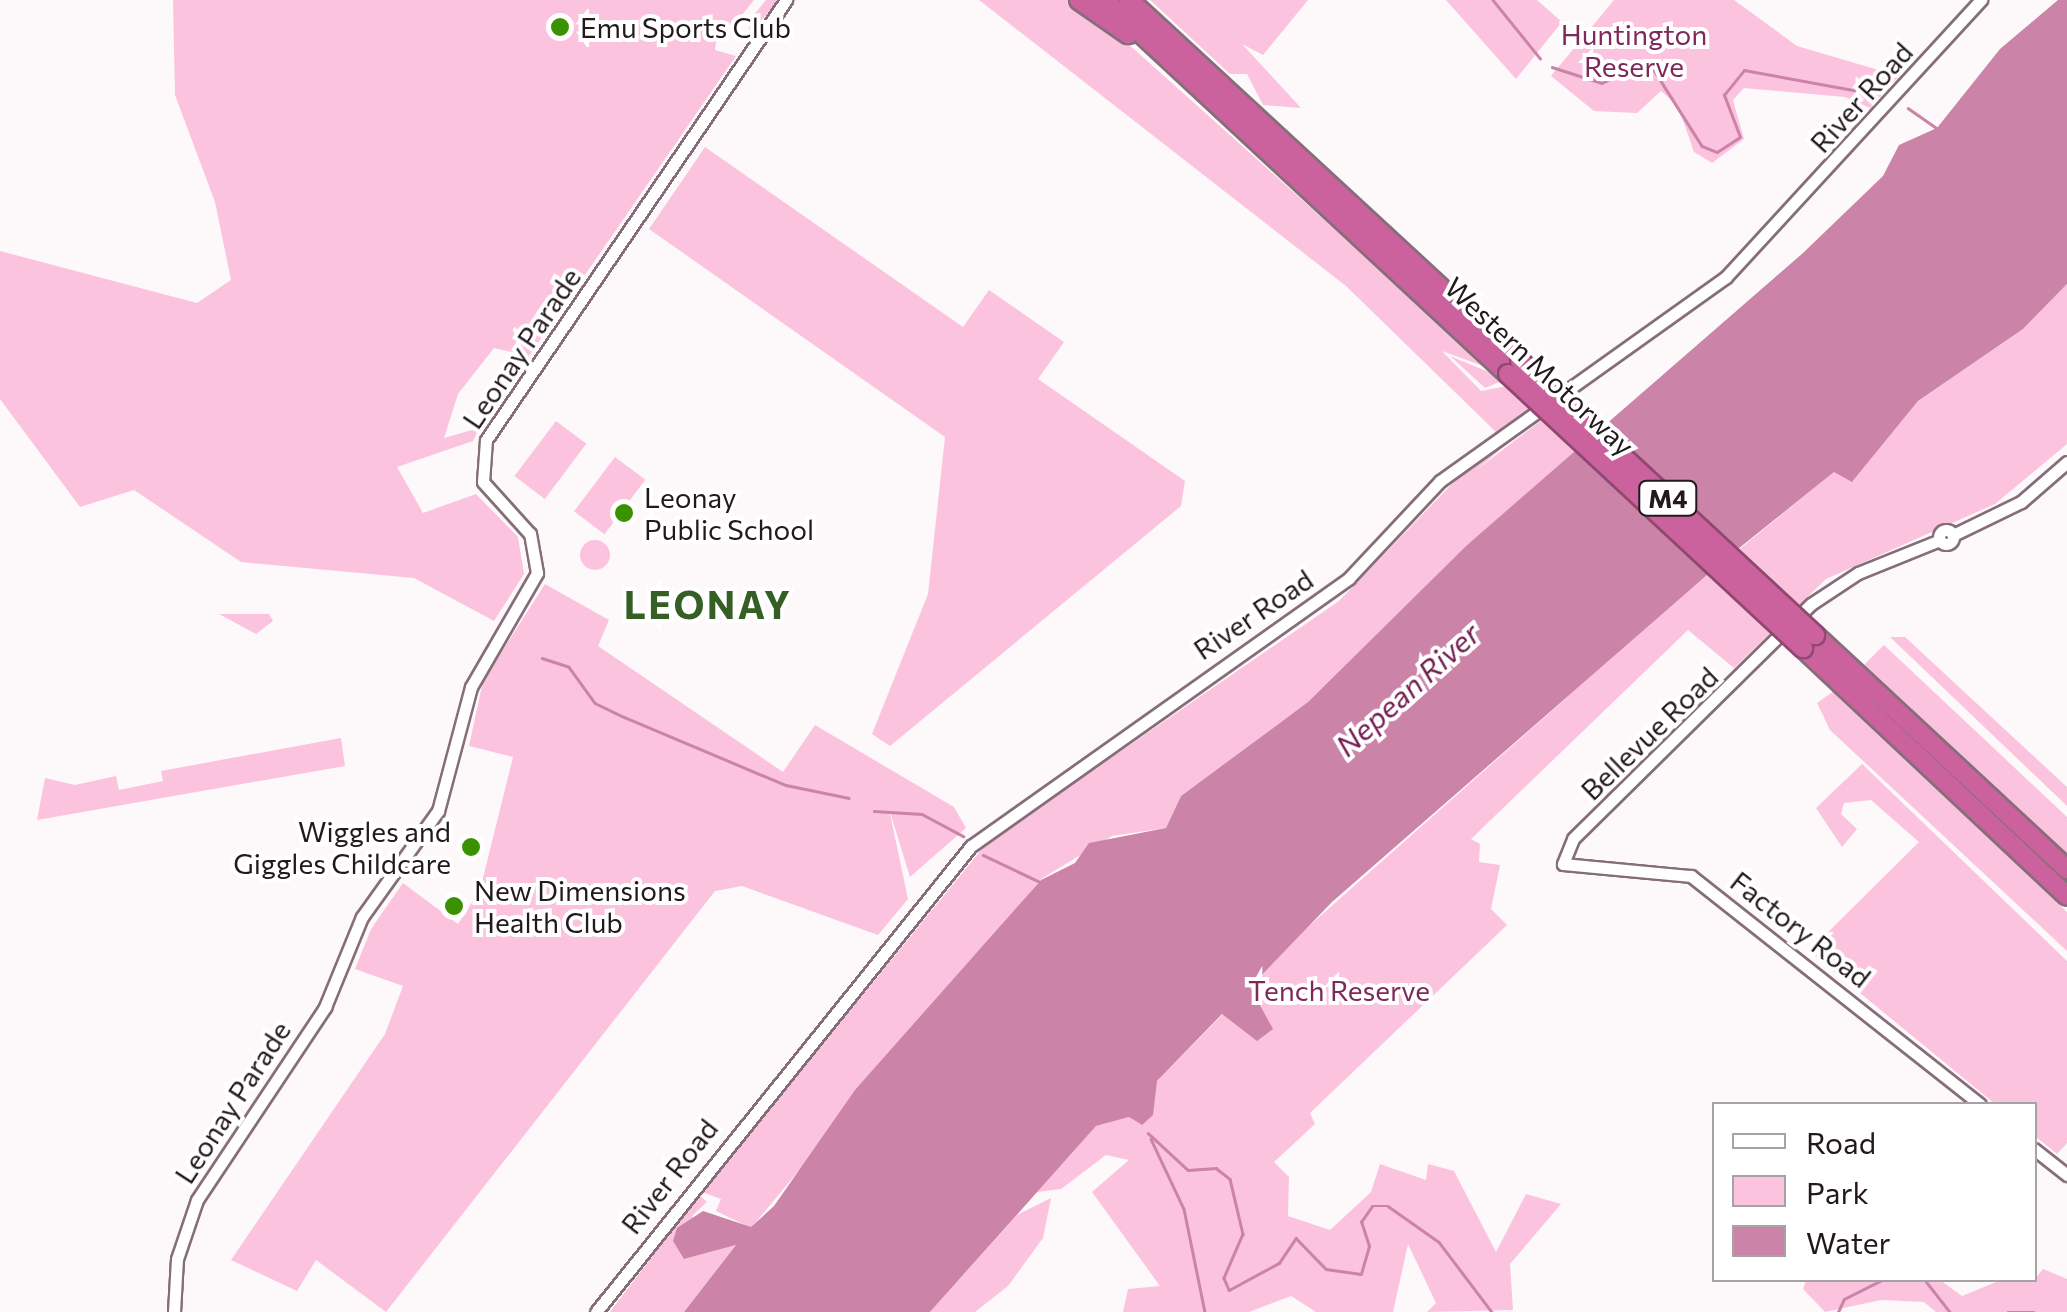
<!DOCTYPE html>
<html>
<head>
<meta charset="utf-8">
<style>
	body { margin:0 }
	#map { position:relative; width:2067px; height:1312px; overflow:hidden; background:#fdf8fa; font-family:Commissioner,sans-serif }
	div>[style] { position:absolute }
	.green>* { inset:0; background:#fcc3df; transform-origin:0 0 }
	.round { border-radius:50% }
	.water>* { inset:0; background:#cb83a8 }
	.stream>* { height:2.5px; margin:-1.25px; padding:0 1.25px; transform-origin:1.25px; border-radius:1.25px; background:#cb83a8 }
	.roads { filter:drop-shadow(2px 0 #856e79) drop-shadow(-2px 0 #856e79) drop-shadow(0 2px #856e79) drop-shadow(0 -2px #856e79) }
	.tertiary>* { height:11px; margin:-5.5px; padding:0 5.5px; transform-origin:5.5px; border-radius:5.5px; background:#fff }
	.tertiary>.ring { margin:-5.5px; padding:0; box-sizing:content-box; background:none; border:11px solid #fff; border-radius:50% }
	.motorway>* { height:18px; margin:-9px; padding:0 9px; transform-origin:9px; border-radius:9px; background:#cc629d }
	.bridges { filter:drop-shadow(2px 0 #904870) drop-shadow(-2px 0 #904870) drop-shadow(0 2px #904870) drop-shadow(0 -2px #904870) }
	.motorway-bridge>* { height:18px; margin:-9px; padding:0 9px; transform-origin:9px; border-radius:9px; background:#cc629d }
	.dots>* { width:28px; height:28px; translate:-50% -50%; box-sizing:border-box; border:5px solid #fff; border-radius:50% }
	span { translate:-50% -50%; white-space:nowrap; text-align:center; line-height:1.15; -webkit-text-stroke:8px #fff; paint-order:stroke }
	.shield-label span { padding:2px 8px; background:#fff; border:2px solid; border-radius:8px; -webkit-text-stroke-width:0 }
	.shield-label { font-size:25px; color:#22191d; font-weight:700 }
	.poi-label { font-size:28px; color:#22191d }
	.left { translate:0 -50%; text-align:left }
	.right { translate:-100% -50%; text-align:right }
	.park-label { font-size:28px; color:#7e295b }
	.street-label { font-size:28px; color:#22191d }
	.water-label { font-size:30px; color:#731e51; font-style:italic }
	.district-label { font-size:38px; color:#355f25; font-weight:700; letter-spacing:2.5px }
	.legend { position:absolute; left:1712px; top:1102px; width:325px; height:180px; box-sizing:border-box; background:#fff; border:2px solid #a7a3a5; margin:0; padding:12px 18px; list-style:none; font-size:30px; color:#22191d }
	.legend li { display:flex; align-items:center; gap:20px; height:50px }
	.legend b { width:50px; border:2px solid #a7a3a5 }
</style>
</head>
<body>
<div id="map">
	<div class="green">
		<i style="clip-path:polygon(173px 0,754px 0,734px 25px,718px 24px,715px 50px,736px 56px,529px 356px,494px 348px,458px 394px,444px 438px,479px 428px,473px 441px,397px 467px,423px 513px,476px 494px,518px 537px,524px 574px,494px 621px,414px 578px,241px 562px,134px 490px,80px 507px,0 399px,0 251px,197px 303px,231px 280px,215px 202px,175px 95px)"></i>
		<i style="clip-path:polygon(766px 0,778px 0,750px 34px,748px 22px)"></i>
		<i style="clip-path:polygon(979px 0,1068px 0,1116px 33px,1491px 369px,1442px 351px,1481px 391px,1507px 386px,1532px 409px,1497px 433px,1346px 286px)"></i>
		<i style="clip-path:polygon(1150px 0,1308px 0,1263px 55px,1242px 44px,1301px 108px,1263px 105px,1247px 74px,1230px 74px)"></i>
		<i style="clip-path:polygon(1446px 0,1537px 0,1562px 22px,1516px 79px)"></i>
		<i style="clip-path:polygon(1614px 0,1734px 0,1797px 46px,1899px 76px,1870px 108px,1845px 97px,1744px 88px,1733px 100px,1744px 139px,1712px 163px,1694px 152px,1678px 106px,1661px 91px,1637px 113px,1594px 111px,1551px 76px)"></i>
		<i style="clip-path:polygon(705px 147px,963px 327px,989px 290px,1064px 342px,1038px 379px,1185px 481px,1181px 506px,890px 746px,872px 734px,928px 594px,945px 437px,649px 229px)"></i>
		<i style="clip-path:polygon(2067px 284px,2067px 444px,1995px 504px,1826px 579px,1734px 668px,1688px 630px,1471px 839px,1480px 844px,1479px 862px,1500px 865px,1491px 909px,1507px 925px,1310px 1113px,1315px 1124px,1274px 1162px,1289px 1177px,1288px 1216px,1330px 1230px,1371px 1192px,1380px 1164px,1426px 1180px,1428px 1164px,1454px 1171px,1496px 1252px,1526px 1194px,1561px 1204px,1510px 1264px,1513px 1310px,1427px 1312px,1436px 1303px,1408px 1244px,1393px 1312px,1316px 1312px,1291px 1296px,1249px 1312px,1123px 1312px,1128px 1289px,1160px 1286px,1092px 1192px,1129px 1160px,1106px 1155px,1061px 1189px,1037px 1192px,1096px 1126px,1129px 1117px,1142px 1125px,1157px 1081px,1223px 1014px,1272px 1029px,1250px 987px,1257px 972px,1678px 599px,1834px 472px,1853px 481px,1918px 401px,2023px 329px)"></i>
		<i style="clip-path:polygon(1450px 356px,1491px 373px,1502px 381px,1485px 388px)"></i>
		<i style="clip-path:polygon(1602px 417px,1612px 424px,1466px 546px,1308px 702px,1181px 796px,1166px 828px,1112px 836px,1041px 879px,751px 1228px,716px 1211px,721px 1199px,702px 1192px,986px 844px,1339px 601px,1475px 460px,1540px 416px,1475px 471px,1543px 419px,1568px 442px)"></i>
		<i style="left:556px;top:421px;width:38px;height:69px;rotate:37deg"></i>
		<i style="left:615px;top:457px;width:38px;height:68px;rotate:37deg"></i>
		<i class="round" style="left:580px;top:540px;width:30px;height:30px"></i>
		<i style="clip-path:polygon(545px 584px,609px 620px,598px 646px,783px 772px,815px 725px,954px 807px,966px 828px,910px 877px,889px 809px,908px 899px,878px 935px,742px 886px,715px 891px,386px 1312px,316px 1260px,297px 1291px,231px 1260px,385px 1034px,403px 986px,355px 969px,371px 929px,403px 883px,458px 924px,480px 890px,513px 757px,469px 746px,483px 681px)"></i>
		<i style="clip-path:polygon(219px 614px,269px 614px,273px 621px,256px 634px)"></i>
		<i style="clip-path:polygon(1890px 637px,1905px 637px,2067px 787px,2067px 806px)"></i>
		<i style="clip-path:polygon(1884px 645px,2067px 817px,2067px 854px,1863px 666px)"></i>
		<i style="clip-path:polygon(1834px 691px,2067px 912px,2067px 951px,1830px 730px,1817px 703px)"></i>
		<i style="clip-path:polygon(341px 738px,345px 766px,37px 820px,45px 778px,75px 785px,116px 776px,119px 790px,163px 781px,161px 771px)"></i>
		<i style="clip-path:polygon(1862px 764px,2067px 961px,2067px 1143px,2057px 1154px,2035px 1136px,2034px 1104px,1995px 1104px,1809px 951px,1919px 842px,1871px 800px,1844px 803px,1841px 814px,1857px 829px,1842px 847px,1816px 808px)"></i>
		<i style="clip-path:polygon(699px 1195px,707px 1202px,693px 1215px,684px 1259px,736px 1245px,684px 1312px,610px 1312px)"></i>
		<i style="clip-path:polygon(1051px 1198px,1043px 1238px,1008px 1286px,975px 1312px,930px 1312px,1017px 1215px)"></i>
		<i style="clip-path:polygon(2043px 1269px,2067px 1279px,2067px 1312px,1936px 1312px,1924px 1302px,1881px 1300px,1825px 1312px,1803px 1289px,1806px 1280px,1940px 1280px,1962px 1296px,2001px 1280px,2034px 1280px)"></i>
	</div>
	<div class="water">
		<i style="clip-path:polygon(2058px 0,2067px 0,2067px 284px,2023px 329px,1918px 401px,1852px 482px,1834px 472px,1723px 561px,1332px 902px,1250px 987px,1273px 1029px,1257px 1041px,1222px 1014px,1157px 1081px,1153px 1115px,1142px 1125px,1129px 1117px,1096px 1126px,930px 1312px,684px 1312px,736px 1245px,684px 1259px,673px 1241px,677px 1228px,703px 1211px,751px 1227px,774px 1206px,855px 1090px,1041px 880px,1075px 863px,1089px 843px,1166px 828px,1181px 796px,1308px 702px,1466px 546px,1803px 253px,1883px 176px,1899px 145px,1937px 128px,2000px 49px)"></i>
	</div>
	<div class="stream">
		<i style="left:1493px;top:0;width:75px;rotate:51deg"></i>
		<i style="left:1552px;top:67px;width:52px;rotate:17.7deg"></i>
		<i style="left:1602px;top:83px;width:36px;rotate:-28deg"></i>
		<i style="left:1634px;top:66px;width:20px;rotate:11deg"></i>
		<i style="left:1654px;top:70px;width:90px;rotate:57.7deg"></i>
		<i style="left:1702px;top:146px;width:16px;rotate:22deg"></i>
		<i style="left:1717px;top:152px;width:27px;rotate:-33deg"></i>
		<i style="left:1740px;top:137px;width:45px;rotate:-110.9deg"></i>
		<i style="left:1724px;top:95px;width:32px;rotate:-51deg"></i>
		<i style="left:1744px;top:70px;width:133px;rotate:10.4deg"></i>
		<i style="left:1908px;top:108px;width:38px;rotate:35deg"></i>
		<i style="left:542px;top:658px;width:28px;rotate:18deg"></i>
		<i style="left:569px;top:667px;width:44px;rotate:54.2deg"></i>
		<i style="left:595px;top:703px;width:32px;rotate:26deg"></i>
		<i style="left:624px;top:717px;width:176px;rotate:22.8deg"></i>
		<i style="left:786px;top:785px;width:64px;rotate:11.7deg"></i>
		<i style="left:874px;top:811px;width:48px;rotate:3.6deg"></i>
		<i style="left:922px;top:814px;width:47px;rotate:28.2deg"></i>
		<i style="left:983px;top:855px;width:63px;rotate:25.3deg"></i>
		<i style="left:1148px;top:1133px;width:54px;rotate:42.8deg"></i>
		<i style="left:1188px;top:1170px;width:28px;rotate:-4deg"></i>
		<i style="left:1216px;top:1168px;width:18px;rotate:38deg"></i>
		<i style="left:1230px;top:1179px;width:57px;rotate:76.7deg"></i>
		<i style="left:1243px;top:1234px;width:48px;rotate:113.4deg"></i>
		<i style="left:1224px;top:1278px;width:13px;rotate:67deg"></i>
		<i style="left:1229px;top:1290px;width:57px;rotate:-28.4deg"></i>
		<i style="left:1279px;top:1263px;width:30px;rotate:-56deg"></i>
		<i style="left:1296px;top:1238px;width:43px;rotate:45.9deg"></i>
		<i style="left:1326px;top:1269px;width:35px;rotate:8deg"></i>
		<i style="left:1361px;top:1274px;width:29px;rotate:-74deg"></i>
		<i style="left:1369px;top:1246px;width:25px;rotate:-108deg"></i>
		<i style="left:1361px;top:1222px;width:19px;rotate:-55deg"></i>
		<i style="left:1372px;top:1206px;width:16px"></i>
		<i style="left:1388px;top:1206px;width:62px;rotate:35.2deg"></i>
		<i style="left:1439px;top:1242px;width:88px;rotate:52.9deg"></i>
		<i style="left:1151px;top:1139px;width:77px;rotate:64.8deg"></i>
		<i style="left:1184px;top:1209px;width:105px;rotate:78.5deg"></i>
		<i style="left:1925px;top:1280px;width:41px;rotate:52deg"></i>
		<i style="left:1838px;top:1312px;width:14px;rotate:-65deg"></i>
		<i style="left:1844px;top:1299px;width:42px;rotate:-26.6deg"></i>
		<i style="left:2008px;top:1312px;width:26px"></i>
	</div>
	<div class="roads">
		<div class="tertiary">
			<i class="ring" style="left:1939px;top:530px;width:3px;height:3px"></i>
			<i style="left:1953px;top:535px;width:76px;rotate:-25.9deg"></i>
			<i style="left:2021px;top:502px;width:61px;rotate:-41deg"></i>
			<i style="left:1940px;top:540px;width:88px;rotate:158.1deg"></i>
			<i style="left:1858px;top:573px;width:56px;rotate:146.6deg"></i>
			<i style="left:1811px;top:604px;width:334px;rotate:135.4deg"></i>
			<i style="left:1573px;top:839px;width:27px;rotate:112deg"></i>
			<i style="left:1563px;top:864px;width:129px;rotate:5.4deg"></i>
			<i style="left:1691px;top:876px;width:368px;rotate:38.3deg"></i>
			<i style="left:2034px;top:1149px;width:42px;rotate:38.2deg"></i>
			<i style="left:174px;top:1312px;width:53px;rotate:-86.8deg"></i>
			<i style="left:177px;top:1259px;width:62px;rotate:-71.3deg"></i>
			<i style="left:197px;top:1200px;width:232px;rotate:-56.4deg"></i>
			<i style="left:325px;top:1007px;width:97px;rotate:-67.7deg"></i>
			<i style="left:362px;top:917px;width:130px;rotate:-54.4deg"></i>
			<i style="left:438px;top:811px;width:128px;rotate:-75.1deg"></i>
			<i style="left:471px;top:687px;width:132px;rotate:-59.9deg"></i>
			<i style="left:537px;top:573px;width:40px;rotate:-100deg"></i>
			<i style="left:530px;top:534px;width:70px;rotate:-132.1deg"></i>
			<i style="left:483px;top:482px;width:42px;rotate:-85.9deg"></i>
			<i style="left:486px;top:440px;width:533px;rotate:-55.71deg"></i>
			<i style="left:596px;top:1312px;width:598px;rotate:-51.18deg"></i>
			<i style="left:971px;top:846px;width:463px;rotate:-35.3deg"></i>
			<i style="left:1349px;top:578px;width:133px;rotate:-46.8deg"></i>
			<i style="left:1440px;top:481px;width:351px;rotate:-35.5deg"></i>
			<i style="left:1726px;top:277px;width:377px;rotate:-47.4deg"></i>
		</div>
		<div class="motorway">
			<i style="left:1079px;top:0;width:60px;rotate:34.8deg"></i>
			<i style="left:1105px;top:0;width:550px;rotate:42.86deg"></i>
			<i style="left:1129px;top:0;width:532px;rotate:42.72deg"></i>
			<i style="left:1815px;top:635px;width:344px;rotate:42.9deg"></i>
			<i style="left:1803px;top:648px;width:362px;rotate:43.2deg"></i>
		</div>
	</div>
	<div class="bridges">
		<div class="motorway-bridge">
			<i style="left:1520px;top:361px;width:403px;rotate:42.9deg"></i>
			<i style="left:1508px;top:374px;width:403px;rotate:42.9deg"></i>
		</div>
	</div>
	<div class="dots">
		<i style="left:560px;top:27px;background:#3b9200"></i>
		<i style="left:624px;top:513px;background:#3b9200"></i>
		<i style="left:471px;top:847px;background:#3b9200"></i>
		<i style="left:454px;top:906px;background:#3b9200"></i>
	</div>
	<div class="shield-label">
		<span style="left:1668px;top:498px">M4</span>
	</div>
	<div class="poi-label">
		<span class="left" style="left:580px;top:27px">Emu Sports Club</span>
		<span class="left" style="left:644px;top:513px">Leonay<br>Public School</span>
		<span class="right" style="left:451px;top:847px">Wiggles and<br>Giggles Childcare</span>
		<span class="left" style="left:474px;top:906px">New Dimensions<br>Health Club</span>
	</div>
	<div class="park-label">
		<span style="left:1634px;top:50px">Huntington<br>Reserve</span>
		<span style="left:1339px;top:990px">Tench Reserve</span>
	</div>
	<div class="street-label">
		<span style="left:1861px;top:97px;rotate:-48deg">River Road</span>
		<span style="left:521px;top:348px;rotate:-56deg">Leonay Parade</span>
		<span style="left:1540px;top:366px;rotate:43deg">Western Motorway</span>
		<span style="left:1253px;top:614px;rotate:-34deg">River Road</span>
		<span style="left:1649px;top:733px;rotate:-44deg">Bellevue Road</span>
		<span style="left:1801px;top:929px;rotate:38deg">Factory Road</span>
		<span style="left:232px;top:1102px;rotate:-57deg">Leonay Parade</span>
		<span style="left:669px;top:1176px;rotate:-52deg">River Road</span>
	</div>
	<div class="water-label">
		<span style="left:1407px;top:689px;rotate:-42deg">Nepean River</span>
	</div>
	<div class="district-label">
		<span style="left:708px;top:604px">LEONAY</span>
	</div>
	<ul class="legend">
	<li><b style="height:12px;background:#fff"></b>Road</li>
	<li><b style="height:28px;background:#fcc3df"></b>Park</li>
	<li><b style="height:28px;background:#cb83a8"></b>Water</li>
	</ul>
</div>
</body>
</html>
